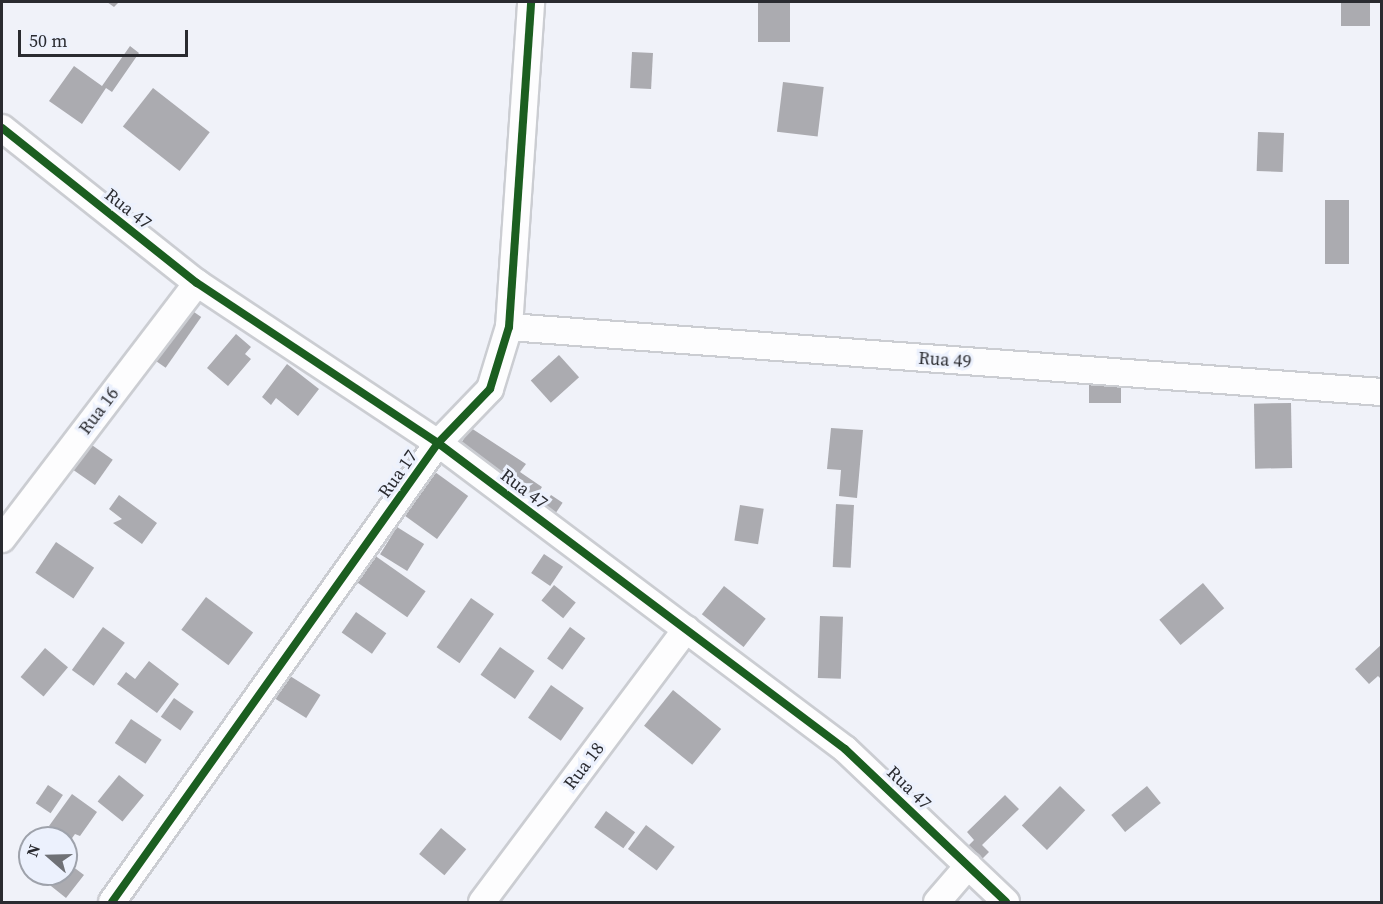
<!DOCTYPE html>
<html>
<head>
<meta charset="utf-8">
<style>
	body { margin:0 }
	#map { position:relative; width:1383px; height:904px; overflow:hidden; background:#f0f2f9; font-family:"Source Serif 4",serif }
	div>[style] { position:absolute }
	.building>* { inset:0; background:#ababb0; transform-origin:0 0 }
	.roads { filter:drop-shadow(2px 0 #cbcdd2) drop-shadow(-2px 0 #cbcdd2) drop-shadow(0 2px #cbcdd2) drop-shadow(0 -2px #cbcdd2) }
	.minor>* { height:26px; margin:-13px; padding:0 13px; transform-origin:13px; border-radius:13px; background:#fdfdfe }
	.cycleway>* { height:8px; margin:-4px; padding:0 4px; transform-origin:4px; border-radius:4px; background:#1b5e20 }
	span { translate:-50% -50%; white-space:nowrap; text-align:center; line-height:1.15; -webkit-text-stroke:6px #ecf1fd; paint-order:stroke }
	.street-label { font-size:18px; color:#2a2b30 }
	.frame { position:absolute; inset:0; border:3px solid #2a2b30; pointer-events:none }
	.north { position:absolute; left:18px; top:826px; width:60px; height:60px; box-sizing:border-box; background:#ecf1fd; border:2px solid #9ea2ab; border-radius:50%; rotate:290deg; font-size:16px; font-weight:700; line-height:24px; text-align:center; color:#2a2b30 }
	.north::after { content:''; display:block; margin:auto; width:21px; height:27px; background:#6f7176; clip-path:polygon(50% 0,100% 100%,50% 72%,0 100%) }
	.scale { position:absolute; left:18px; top:30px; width:170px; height:27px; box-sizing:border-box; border:3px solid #2a2b30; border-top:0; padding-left:8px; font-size:18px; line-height:21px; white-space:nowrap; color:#2a2b30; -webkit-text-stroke:4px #ecf1fd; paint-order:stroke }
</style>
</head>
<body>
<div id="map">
	<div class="building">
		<i style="clip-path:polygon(107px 2px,119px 2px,114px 7px)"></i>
		<i style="left:758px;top:2px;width:32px;height:40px"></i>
		<i style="left:1341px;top:2px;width:29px;height:24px"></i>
		<i style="clip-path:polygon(130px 46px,139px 53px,112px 92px,106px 88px,82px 124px,49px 101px,74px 66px,102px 86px)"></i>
		<i style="left:632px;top:52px;width:21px;height:36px;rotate:3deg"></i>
		<i style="left:783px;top:82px;width:41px;height:50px;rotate:7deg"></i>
		<i style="left:153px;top:88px;width:72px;height:49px;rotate:38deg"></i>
		<i style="left:1258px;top:132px;width:26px;height:39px;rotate:2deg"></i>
		<i style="left:1325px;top:200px;width:24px;height:64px"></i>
		<i style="left:184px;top:305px;width:21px;height:62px;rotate:35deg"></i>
		<i style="clip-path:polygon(236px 334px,251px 347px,245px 354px,251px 359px,228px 386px,207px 368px)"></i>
		<i style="left:559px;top:355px;width:30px;height:38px;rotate:48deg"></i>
		<i style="clip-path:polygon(287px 364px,319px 389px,298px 416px,276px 398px,271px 405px,262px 397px)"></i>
		<i style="left:1089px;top:378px;width:32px;height:25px"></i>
		<i style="left:1291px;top:403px;width:65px;height:37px;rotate:89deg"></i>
		<i style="clip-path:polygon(471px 428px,526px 464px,520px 472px,542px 487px,534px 499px,457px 449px)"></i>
		<i style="clip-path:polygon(831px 428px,863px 430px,857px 498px,839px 496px,841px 470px,827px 469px)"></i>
		<i style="left:89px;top:443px;width:29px;height:31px;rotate:35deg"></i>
		<i style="left:435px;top:472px;width:41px;height:53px;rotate:36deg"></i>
		<i style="clip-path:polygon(119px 495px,157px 523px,142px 544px,113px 523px,122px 519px,109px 509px)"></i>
		<i style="left:551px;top:495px;width:14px;height:14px;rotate:34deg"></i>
		<i style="left:836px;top:504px;width:18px;height:63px;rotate:3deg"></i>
		<i style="left:740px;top:505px;width:24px;height:36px;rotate:9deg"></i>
		<i style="left:397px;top:527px;width:32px;height:32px;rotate:32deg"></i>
		<i style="left:56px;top:542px;width:46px;height:37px;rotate:34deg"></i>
		<i style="left:544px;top:554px;width:23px;height:23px;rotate:34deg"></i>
		<i style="left:374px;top:555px;width:63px;height:32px;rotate:35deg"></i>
		<i style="left:1203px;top:583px;width:33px;height:57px;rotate:50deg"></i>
		<i style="left:554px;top:585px;width:28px;height:20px;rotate:39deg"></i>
		<i style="left:724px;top:586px;width:53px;height:36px;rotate:38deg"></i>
		<i style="left:206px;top:597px;width:59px;height:41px;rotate:37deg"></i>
		<i style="left:471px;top:598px;width:28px;height:60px;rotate:35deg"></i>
		<i style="left:356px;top:612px;width:37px;height:25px;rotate:35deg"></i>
		<i style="left:820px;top:616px;width:23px;height:62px;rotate:2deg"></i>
		<i style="left:103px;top:627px;width:27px;height:53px;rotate:36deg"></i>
		<i style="left:570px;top:627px;width:19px;height:39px;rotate:36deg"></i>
		<i style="clip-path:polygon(1382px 644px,1382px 680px,1378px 676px,1369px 684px,1355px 669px)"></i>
		<i style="left:500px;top:647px;width:42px;height:34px;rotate:35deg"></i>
		<i style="left:45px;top:648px;width:30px;height:38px;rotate:40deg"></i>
		<i style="clip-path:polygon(149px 661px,179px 684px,157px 713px,117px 684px,126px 672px,135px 679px)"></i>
		<i style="left:290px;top:676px;width:36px;height:27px;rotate:32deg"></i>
		<i style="left:551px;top:685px;width:40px;height:40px;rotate:35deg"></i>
		<i style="left:673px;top:690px;width:62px;height:46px;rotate:39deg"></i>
		<i style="left:174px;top:698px;width:24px;height:23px;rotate:35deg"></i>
		<i style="left:131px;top:719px;width:37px;height:29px;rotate:34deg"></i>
		<i style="left:119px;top:775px;width:32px;height:34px;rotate:39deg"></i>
		<i style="left:48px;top:785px;width:18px;height:22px;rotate:34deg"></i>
		<i style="left:1060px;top:786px;width:35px;height:55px;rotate:44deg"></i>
		<i style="left:1147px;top:786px;width:22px;height:46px;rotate:51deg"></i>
		<i style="clip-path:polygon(72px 794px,97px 812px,80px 836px,75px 834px,70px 841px,49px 826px)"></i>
		<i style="clip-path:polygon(1005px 795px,1019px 809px,982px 845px,989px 852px,980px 861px,967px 847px,974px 840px,967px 832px)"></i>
		<i style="left:606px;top:811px;width:36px;height:20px;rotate:36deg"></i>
		<i style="left:646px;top:825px;width:36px;height:30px;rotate:37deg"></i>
		<i style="left:441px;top:828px;width:33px;height:34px;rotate:40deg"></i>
		<i style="clip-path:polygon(66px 843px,77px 852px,68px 863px,84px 875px,66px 898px,36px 874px,66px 874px)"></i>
	</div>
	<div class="roads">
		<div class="minor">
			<i style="left:2px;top:128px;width:249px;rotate:38.5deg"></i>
			<i style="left:197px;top:283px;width:289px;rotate:33.6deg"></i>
			<i style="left:438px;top:443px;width:509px;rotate:36.94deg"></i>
			<i style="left:845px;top:749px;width:222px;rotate:43.5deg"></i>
			<i style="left:509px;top:327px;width:875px;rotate:4.26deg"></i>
			<i style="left:2px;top:539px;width:322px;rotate:-52.7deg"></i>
			<i style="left:112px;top:902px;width:563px;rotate:-54.62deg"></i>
			<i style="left:438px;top:443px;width:75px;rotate:-46.1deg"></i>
			<i style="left:490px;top:389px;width:65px;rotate:-73deg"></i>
			<i style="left:509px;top:327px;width:326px;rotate:-86.1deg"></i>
			<i style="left:482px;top:902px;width:341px;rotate:-53.2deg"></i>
			<i style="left:937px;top:902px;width:48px;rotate:-49.3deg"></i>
		</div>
	</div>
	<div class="cycleway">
		<i style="left:2px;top:128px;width:249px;rotate:38.5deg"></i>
		<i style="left:197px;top:283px;width:289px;rotate:33.6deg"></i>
		<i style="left:438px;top:443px;width:509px;rotate:36.94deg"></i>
		<i style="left:845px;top:749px;width:222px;rotate:43.5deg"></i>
		<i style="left:112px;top:902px;width:563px;rotate:-54.62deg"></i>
		<i style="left:438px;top:443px;width:75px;rotate:-46.1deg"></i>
		<i style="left:490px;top:389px;width:65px;rotate:-73deg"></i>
		<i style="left:509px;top:327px;width:326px;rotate:-86.1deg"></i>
	</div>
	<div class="street-label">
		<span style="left:128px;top:209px;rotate:38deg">Rua 47</span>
		<span style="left:945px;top:360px;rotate:4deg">Rua 49</span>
		<span style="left:99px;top:411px;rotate:-53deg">Rua 16</span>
		<span style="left:398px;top:474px;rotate:-55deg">Rua 17</span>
		<span style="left:524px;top:489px;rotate:37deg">Rua 47</span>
		<span style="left:584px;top:766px;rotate:-53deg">Rua 18</span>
		<span style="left:909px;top:788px;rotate:44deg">Rua 47</span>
	</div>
	<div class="frame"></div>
	<div class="north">N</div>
	<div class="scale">50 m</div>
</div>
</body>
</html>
